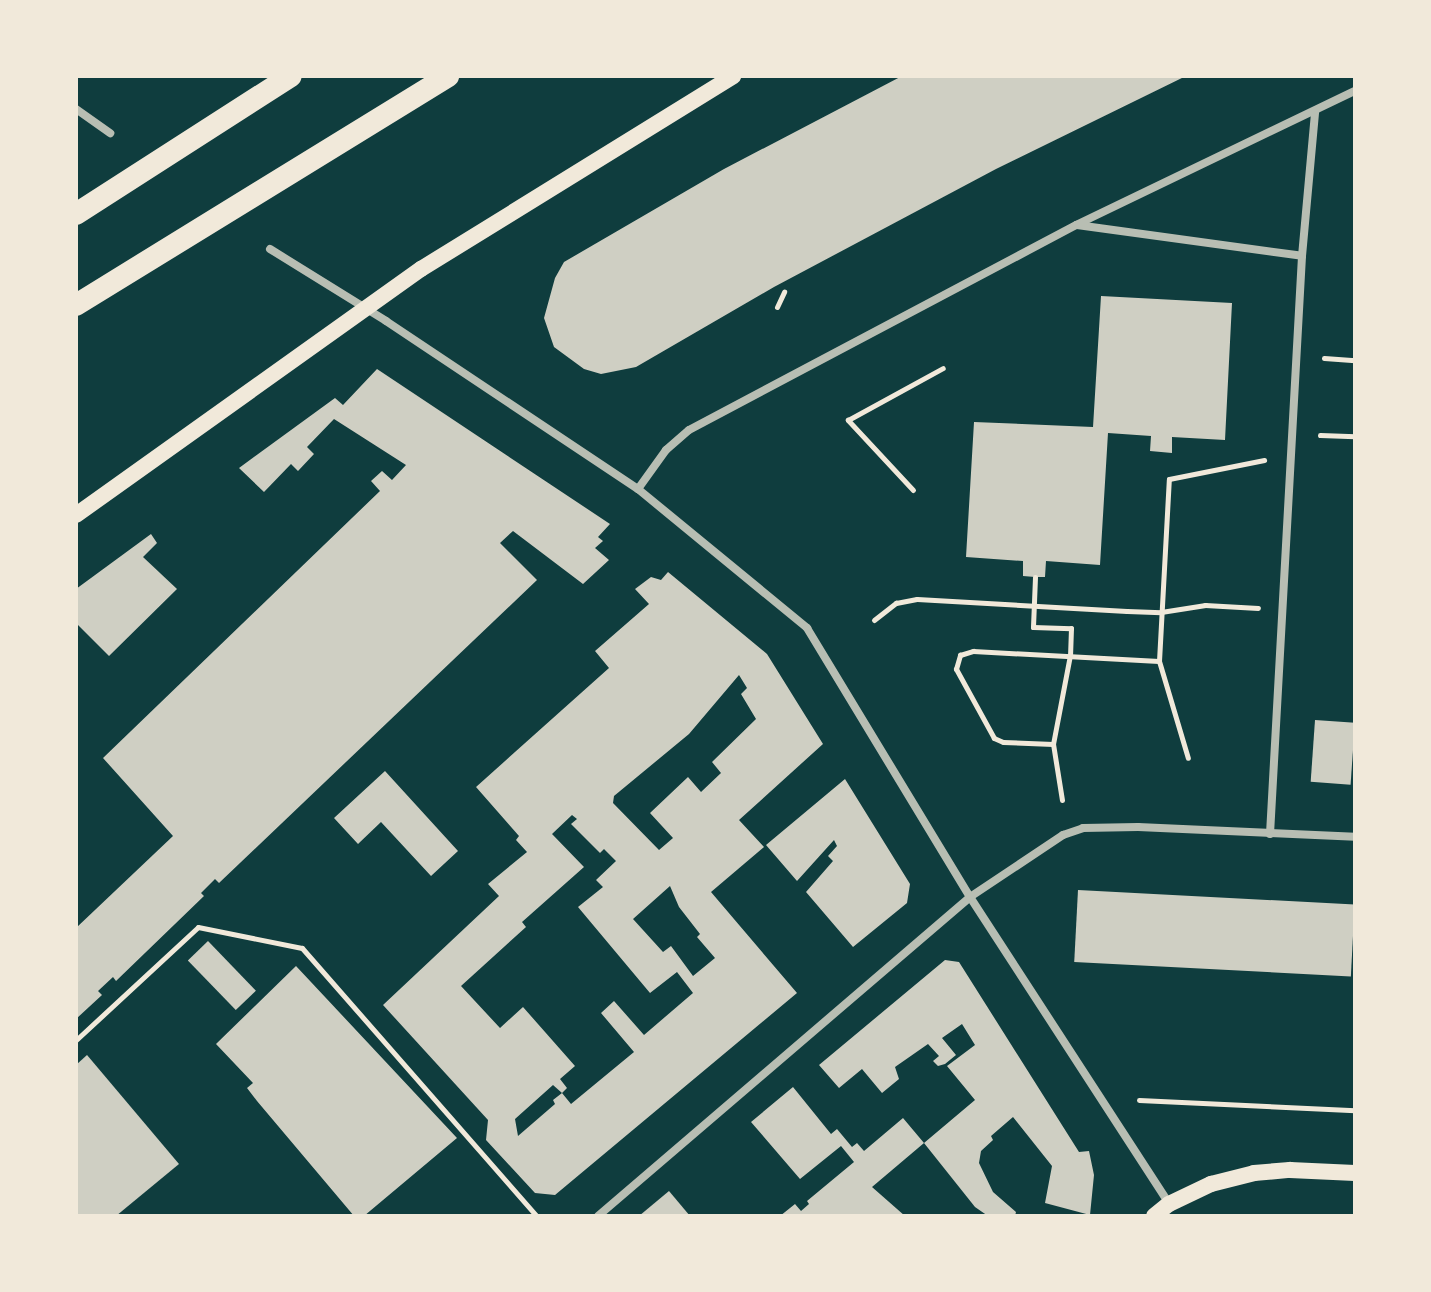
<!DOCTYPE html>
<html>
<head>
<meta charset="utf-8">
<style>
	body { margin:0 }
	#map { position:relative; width:1431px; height:1292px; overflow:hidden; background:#0f3d3e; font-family:Poppins,sans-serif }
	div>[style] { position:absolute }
	.building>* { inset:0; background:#cfcfc3; transform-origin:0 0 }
	.path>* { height:5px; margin:-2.5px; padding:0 2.5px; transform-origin:2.5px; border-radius:2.5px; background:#f1e9da }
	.minor>* { height:8px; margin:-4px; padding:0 4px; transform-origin:4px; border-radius:4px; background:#b8beb3 }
	.secondary>* { height:16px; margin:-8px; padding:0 8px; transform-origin:8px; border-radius:8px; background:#f1e9da }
	.trunk>* { height:22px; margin:-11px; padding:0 11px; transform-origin:11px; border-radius:11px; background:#f1e9da }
	span { translate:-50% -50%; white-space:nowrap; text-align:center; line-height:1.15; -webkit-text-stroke:7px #f1e9da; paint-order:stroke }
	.frame { position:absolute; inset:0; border:78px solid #f1e9da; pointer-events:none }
</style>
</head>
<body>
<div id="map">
	<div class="building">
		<i style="clip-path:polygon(902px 76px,1186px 76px,996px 169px,774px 287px,636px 367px,601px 374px,584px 369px,554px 347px,544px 318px,555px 278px,564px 262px,724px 169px)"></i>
		<i style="clip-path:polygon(1101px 296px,1232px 303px,1225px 440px,1172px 437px,1172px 453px,1150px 451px,1151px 436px,1108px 433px,1100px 565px,1046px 561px,1045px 577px,1035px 577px,1023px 576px,1023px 561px,966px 557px,974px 422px,1093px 427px)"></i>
		<i style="clip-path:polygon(377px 369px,610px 524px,598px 537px,603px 541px,595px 548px,609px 560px,583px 584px,513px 531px,500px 543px,537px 580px,219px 883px,215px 879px,201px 893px,204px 896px,116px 981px,113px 977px,98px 991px,102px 995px,76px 1019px,76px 928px,173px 836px,103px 758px,380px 491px,371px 481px,382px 471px,392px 480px,406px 465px,334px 419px,307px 447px,314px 454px,298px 471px,291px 464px,264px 492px,239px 468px,335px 398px,343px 405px)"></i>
		<i style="clip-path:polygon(151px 534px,157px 543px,143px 557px,177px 589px,109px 656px,78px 625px,76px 627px,76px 589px)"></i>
		<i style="clip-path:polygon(evenodd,668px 572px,767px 654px,823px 744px,739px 820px,764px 847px,711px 892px,797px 993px,555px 1195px,535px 1193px,486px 1140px,488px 1120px,383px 1005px,499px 896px,488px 884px,527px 852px,516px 840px,519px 836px,476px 787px,609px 668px,595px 651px,649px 604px,635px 589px,651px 577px,661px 580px,668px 572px,739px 675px,747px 688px,741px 694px,756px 719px,712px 762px,721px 773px,701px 792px,688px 777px,650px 813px,673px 838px,659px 850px,613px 803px,614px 796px,689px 734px,739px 675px,668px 572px,572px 815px,577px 819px,571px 824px,600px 853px,604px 849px,616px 861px,596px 880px,603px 887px,578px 907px,650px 993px,677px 972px,693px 993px,644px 1035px,614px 1001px,601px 1013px,634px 1052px,571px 1104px,562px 1093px,567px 1088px,560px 1079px,575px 1066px,523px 1007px,500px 1028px,461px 986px,526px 927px,522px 922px,584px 867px,552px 834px,572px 815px,668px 572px,670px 886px,679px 907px,700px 934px,697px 937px,715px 958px,693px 976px,671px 946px,663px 952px,633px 919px,670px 886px,668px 572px,553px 1085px,562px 1093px,553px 1100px,555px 1104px,518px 1136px,515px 1119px,553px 1085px)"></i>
		<i style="left:1315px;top:720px;width:40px;height:62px;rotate:4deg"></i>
		<i style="clip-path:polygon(385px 771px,458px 851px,431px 876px,381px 822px,358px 844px,334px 818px)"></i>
		<i style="clip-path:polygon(845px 779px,910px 884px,907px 903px,853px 947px,806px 892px,833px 861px,828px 856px,837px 846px,834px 840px,797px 881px,766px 845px)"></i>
		<i style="left:1078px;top:890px;width:277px;height:72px;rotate:3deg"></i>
		<i style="left:208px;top:941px;width:69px;height:28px;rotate:46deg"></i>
		<i style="clip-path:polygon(945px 960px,959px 962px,1079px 1152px,1089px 1151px,1094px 1175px,1090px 1215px,1045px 1203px,1052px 1166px,1013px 1117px,991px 1136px,993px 1140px,981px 1151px,979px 1163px,993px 1192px,1016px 1212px,1015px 1216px,988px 1216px,975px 1207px,924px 1143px,975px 1100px,947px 1066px,975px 1045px,962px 1024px,942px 1038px,956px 1055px,945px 1064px,938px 1066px,933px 1061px,939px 1056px,928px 1044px,895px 1067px,899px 1079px,882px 1093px,862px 1069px,839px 1088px,819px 1065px)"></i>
		<i style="clip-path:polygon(296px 966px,457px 1138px,364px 1216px,354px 1216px,257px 1101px,247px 1088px,253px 1083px,216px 1044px)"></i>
		<i style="clip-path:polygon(87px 1055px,179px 1164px,116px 1216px,76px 1216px,76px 1065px)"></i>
		<i style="clip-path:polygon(793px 1087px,831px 1134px,837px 1129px,852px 1147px,857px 1143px,864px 1151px,903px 1118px,924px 1143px,872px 1187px,905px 1216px,780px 1216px,795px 1204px,801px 1211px,809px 1204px,807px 1201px,854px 1162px,841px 1146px,800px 1179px,751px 1122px)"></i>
		<i style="clip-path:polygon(669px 1191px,690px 1216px,639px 1216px)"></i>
	</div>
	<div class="path">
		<i style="left:777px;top:307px;width:17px;rotate:-65deg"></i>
		<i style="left:1324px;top:358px;width:31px;rotate:4deg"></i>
		<i style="left:1320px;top:435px;width:35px;rotate:2deg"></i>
		<i style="left:913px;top:490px;width:96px;rotate:-132.9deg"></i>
		<i style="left:848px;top:420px;width:108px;rotate:-28.7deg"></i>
		<i style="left:1035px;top:577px;width:50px;rotate:92.3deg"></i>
		<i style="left:1033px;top:627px;width:38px;rotate:2deg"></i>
		<i style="left:1071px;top:628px;width:27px;rotate:92deg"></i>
		<i style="left:1070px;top:655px;width:91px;rotate:100.8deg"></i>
		<i style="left:874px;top:620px;width:28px;rotate:-38deg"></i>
		<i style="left:896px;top:603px;width:21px;rotate:-11deg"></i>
		<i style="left:917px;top:599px;width:210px;rotate:3.3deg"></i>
		<i style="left:1127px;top:611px;width:34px;rotate:2deg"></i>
		<i style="left:1161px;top:612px;width:45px;rotate:-9deg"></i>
		<i style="left:1205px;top:605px;width:53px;rotate:3.2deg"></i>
		<i style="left:1159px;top:661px;width:182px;rotate:-86.9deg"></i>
		<i style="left:1169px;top:479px;width:97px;rotate:-11.3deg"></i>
		<i style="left:1062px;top:800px;width:57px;rotate:-99.1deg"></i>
		<i style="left:1053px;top:744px;width:50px;rotate:-177.7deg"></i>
		<i style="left:1003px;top:742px;width:10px;rotate:-156deg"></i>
		<i style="left:994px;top:738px;width:79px;rotate:-118.8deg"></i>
		<i style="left:956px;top:669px;width:15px;rotate:-74deg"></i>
		<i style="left:960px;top:655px;width:14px;rotate:-17deg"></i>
		<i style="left:973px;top:651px;width:186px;rotate:3.1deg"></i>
		<i style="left:1159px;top:661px;width:101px;rotate:73.4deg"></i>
		<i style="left:76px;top:1040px;width:166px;rotate:-42.8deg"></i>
		<i style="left:198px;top:927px;width:106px;rotate:11.4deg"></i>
		<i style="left:302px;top:948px;width:356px;rotate:48.8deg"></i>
		<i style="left:1139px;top:1100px;width:216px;rotate:2.7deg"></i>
	</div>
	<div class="minor">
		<i style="left:76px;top:109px;width:42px;rotate:35.2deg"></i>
		<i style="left:1077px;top:225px;width:227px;rotate:7.8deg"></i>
		<i style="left:270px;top:249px;width:137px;rotate:31.8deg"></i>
		<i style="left:386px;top:321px;width:303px;rotate:33.7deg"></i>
		<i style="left:638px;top:489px;width:219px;rotate:39.4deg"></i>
		<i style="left:807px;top:628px;width:315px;rotate:58.8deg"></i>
		<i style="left:970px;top:897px;width:366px;rotate:57deg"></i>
		<i style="left:638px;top:489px;width:48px;rotate:-54.3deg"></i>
		<i style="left:666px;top:450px;width:30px;rotate:-41deg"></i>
		<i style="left:689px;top:430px;width:438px;rotate:-27.9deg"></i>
		<i style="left:1076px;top:225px;width:310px;rotate:-25.7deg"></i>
		<i style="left:1270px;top:834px;width:579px;rotate:-86.83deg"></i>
		<i style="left:1302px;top:256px;width:145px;rotate:-84.8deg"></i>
		<i style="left:598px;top:1216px;width:490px;rotate:-40.6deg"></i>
		<i style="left:970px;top:897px;width:112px;rotate:-33.7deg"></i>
		<i style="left:1063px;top:835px;width:21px;rotate:-19deg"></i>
		<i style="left:1083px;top:828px;width:55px;rotate:-1deg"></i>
		<i style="left:1138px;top:827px;width:217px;rotate:2.6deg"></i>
	</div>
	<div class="secondary">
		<i style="left:76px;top:515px;width:424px;rotate:-35.5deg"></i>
		<i style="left:421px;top:269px;width:367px;rotate:-31.7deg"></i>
		<i style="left:1154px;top:1216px;width:19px;rotate:-39deg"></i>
		<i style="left:1169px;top:1204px;width:47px;rotate:-25.5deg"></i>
		<i style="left:1211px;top:1184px;width:44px;rotate:-14.3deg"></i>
		<i style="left:1254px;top:1173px;width:36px;rotate:-5deg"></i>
		<i style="left:1290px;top:1170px;width:65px;rotate:2.6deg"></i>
	</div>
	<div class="trunk">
		<i style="left:76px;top:214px;width:255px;rotate:-32.7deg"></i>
		<i style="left:76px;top:305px;width:437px;rotate:-31.6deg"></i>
	</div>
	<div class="frame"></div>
</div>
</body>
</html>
